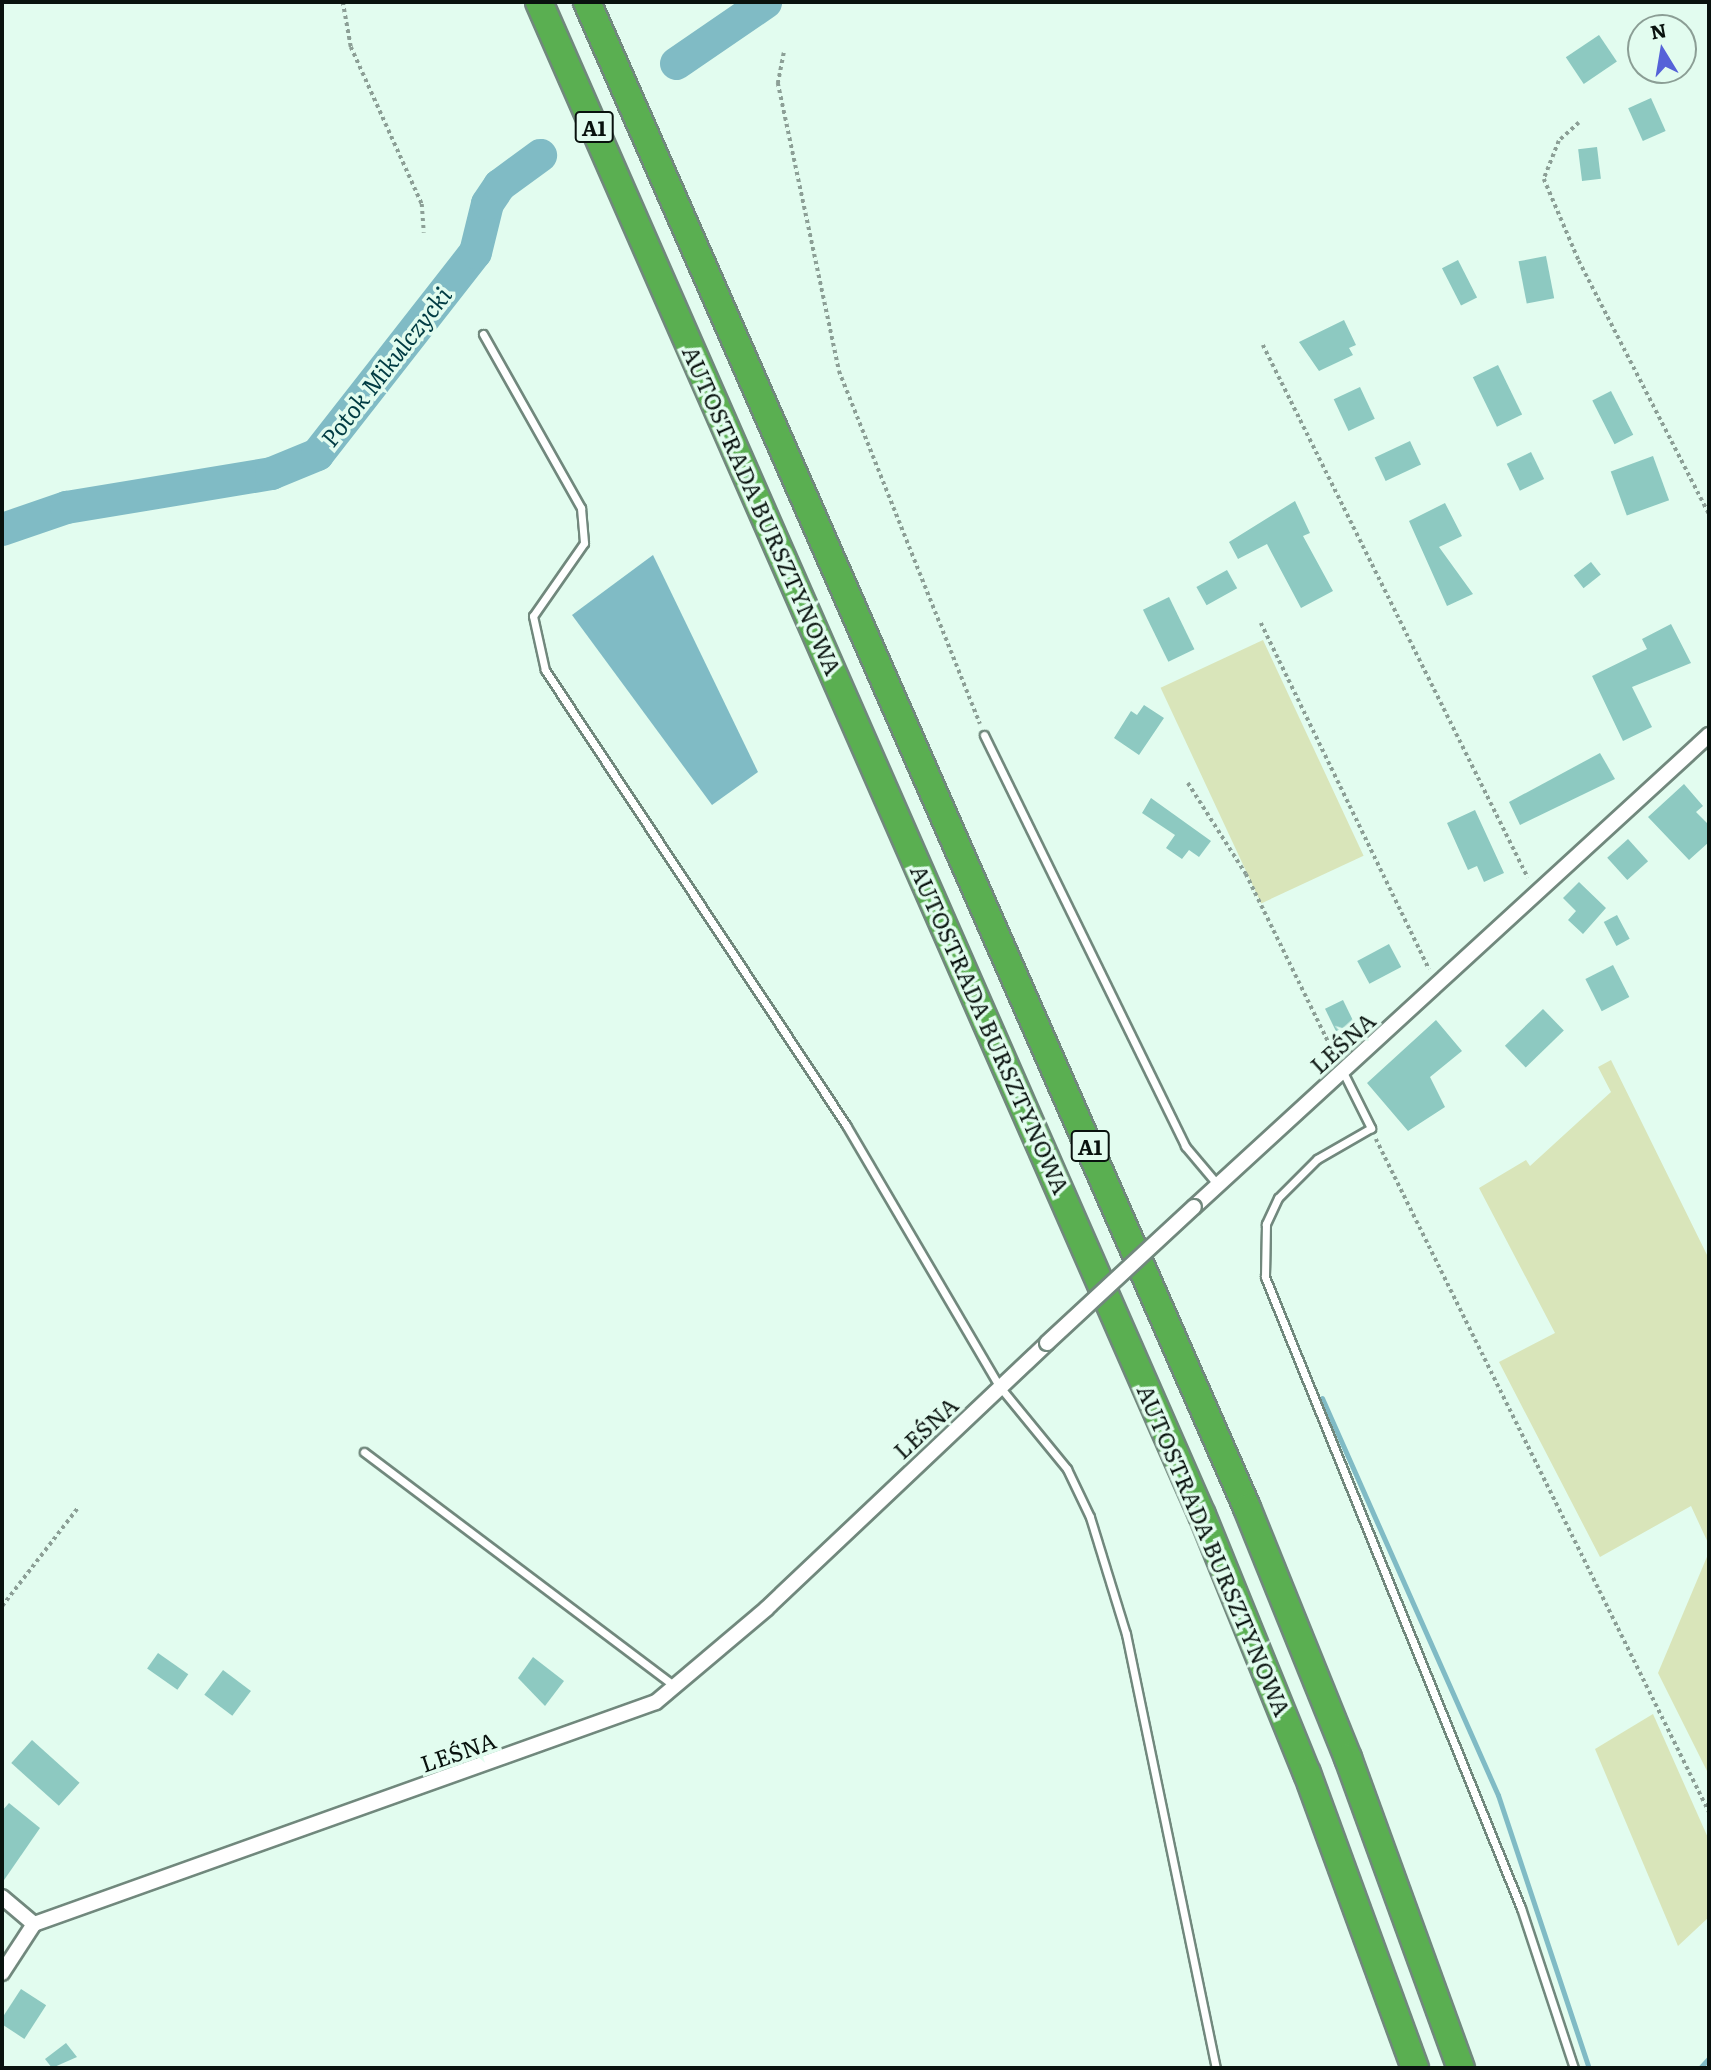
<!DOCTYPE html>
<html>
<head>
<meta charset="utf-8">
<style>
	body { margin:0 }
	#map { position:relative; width:1711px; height:2070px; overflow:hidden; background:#e2fcef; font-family:Literata,serif }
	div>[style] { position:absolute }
	.green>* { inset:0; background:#d9e5ba; transform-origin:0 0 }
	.water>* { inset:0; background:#80bbc5 }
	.stream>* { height:5px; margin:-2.5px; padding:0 2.5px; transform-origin:2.5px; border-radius:2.5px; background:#80bbc5 }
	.river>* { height:33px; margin:-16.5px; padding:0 16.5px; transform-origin:16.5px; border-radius:16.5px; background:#80bbc5 }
	.building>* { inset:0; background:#8dc9c1; transform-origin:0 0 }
	.path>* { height:3.5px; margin-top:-1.75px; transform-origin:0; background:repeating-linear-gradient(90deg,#8c9f96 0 3.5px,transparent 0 7px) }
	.roads { filter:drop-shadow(2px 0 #71887d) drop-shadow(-2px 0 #71887d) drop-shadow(0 2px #71887d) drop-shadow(0 -2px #71887d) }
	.service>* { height:7px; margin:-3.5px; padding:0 3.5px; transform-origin:3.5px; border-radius:3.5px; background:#fff }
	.minor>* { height:14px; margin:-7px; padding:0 7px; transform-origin:7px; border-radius:7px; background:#fff }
	.motorway>* { height:26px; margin:-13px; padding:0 13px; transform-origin:13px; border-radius:13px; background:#5aaf51 }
	.bridges { filter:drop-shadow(2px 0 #71887d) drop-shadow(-2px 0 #71887d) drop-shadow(0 2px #71887d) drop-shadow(0 -2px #71887d) }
	.minor-bridge>* { height:14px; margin:-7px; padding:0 7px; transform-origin:7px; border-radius:7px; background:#fff }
	span { translate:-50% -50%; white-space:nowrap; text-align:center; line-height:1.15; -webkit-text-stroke:7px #e2fcef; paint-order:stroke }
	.shield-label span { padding:2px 5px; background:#e2fcef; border:2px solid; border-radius:5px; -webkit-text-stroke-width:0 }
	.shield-label { font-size:21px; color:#09120e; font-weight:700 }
	.street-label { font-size:23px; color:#09120e }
	.water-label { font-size:24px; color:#003b42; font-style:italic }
	.frame { position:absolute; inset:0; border:4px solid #09120e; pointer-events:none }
	.north { position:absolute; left:1627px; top:14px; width:70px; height:70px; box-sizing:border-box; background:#e2fcef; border:2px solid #8b9e95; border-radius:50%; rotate:349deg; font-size:19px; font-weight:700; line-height:28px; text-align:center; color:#09120e }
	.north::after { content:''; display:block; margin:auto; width:24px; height:32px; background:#5562d8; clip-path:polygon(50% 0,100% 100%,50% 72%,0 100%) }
</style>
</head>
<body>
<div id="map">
	<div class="green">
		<i style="left:1263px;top:640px;width:238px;height:113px;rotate:65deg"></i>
		<i style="clip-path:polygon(1611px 1060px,1709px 1259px,1709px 1545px,1691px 1506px,1600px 1557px,1499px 1362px,1555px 1333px,1479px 1188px,1526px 1160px,1530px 1166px,1611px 1092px,1598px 1067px)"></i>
		<i style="clip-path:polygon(1709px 1552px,1709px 1775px,1658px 1673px)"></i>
		<i style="clip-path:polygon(1653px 1714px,1709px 1840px,1709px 1917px,1678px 1946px,1595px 1749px)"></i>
	</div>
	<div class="water">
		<i style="clip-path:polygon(653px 555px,758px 772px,712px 805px,572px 615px)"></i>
	</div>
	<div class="stream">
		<i style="left:1322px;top:1398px;width:434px;rotate:66.1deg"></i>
		<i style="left:1498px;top:1795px;width:288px;rotate:71.6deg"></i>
		<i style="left:1700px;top:2068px;width:13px;rotate:-48deg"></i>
	</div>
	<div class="river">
		<i style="left:676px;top:63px;width:108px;rotate:-34.4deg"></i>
		<i style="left:2px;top:529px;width:68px;rotate:-19deg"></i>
		<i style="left:66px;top:507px;width:208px;rotate:-9.4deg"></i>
		<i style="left:271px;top:473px;width:50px;rotate:-22.4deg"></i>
		<i style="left:317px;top:454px;width:256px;rotate:-52deg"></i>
		<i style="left:475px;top:252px;width:50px;rotate:-76.2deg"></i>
		<i style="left:487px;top:203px;width:22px;rotate:-56deg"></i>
		<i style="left:499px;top:185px;width:51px;rotate:-36.2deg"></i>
	</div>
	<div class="building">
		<i style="left:1599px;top:35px;width:32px;height:40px;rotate:56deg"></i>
		<i style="left:1651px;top:98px;width:36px;height:25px;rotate:66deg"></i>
		<i style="left:1597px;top:147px;width:32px;height:19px;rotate:83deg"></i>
		<i style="left:1546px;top:256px;width:43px;height:28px;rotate:79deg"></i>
		<i style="left:1458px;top:260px;width:42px;height:18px;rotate:63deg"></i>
		<i style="clip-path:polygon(1344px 320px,1356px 345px,1349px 348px,1353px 355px,1319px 371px,1299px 342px)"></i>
		<i style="left:1498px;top:365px;width:55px;height:28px;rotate:64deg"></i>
		<i style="left:1360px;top:387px;width:35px;height:29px;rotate:65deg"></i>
		<i style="left:1611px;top:391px;width:49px;height:21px;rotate:63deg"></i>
		<i style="left:1410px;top:441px;width:26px;height:39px;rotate:65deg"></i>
		<i style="left:1531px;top:452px;width:30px;height:27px;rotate:64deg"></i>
		<i style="left:1653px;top:456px;width:47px;height:45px;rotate:70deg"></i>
		<i style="clip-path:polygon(1295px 501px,1310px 533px,1303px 536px,1333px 591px,1301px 608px,1267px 544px,1238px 559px,1229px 542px)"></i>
		<i style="clip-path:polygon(1445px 503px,1462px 536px,1439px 547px,1473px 594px,1447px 606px,1409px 521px)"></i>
		<i style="left:1591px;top:562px;width:16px;height:22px;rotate:52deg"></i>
		<i style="left:1227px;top:570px;width:21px;height:35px;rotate:61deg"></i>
		<i style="left:1169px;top:597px;width:58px;height:29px;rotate:64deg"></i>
		<i style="clip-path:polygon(1671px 624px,1691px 663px,1632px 687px,1652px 727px,1623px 741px,1592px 676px,1647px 649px,1642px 639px)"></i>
		<i style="clip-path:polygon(1144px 705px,1164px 718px,1139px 755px,1114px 738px,1131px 711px,1137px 715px)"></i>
		<i style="clip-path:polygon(1600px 753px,1615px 779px,1520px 825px,1509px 802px)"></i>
		<i style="clip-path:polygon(1684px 784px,1703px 806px,1696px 812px,1709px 825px,1709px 842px,1689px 860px,1648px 817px)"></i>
		<i style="clip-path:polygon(1151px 798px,1211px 841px,1199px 857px,1189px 850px,1182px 859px,1166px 848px,1175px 835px,1142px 813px)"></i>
		<i style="clip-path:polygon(1475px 810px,1504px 873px,1484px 882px,1477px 866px,1468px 870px,1447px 823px)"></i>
		<i style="left:1628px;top:839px;width:30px;height:28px;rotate:48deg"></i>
		<i style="clip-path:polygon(1579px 882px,1606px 908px,1583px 934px,1568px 920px,1576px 911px,1563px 898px)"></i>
		<i style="left:1617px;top:915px;width:27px;height:15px;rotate:62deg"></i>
		<i style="left:1389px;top:944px;width:26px;height:36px;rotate:62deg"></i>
		<i style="left:1613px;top:965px;width:36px;height:31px;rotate:63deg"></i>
		<i style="left:1343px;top:1000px;width:25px;height:20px;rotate:64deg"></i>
		<i style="left:1543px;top:1009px;width:30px;height:53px;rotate:46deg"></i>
		<i style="clip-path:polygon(1436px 1020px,1462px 1051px,1430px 1077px,1445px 1107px,1408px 1131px,1367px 1083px)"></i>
		<i style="left:158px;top:1653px;width:37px;height:19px;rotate:35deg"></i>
		<i style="clip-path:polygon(533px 1657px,564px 1681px,545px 1706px,518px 1678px)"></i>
		<i style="left:223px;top:1670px;width:35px;height:31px;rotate:37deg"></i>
		<i style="left:32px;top:1740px;width:64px;height:31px;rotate:42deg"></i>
		<i style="clip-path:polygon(9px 1803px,40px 1828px,2px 1883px,2px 1811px)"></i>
		<i style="left:21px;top:1989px;width:30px;height:40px;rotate:33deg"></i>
		<i style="clip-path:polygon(66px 2043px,77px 2057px,52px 2068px,45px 2059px)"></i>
	</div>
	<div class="path">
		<i style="left:343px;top:2px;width:46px;rotate:79.9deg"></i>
		<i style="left:351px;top:47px;width:172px;rotate:65.7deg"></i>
		<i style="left:422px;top:204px;width:29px;rotate:86deg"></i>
		<i style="left:784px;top:53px;width:31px;rotate:101deg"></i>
		<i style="left:778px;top:83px;width:294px;rotate:78deg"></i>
		<i style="left:839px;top:371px;width:380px;rotate:68.2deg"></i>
		<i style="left:1579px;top:123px;width:27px;rotate:138deg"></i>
		<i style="left:1559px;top:141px;width:41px;rotate:111.5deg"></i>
		<i style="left:1544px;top:179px;width:89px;rotate:66.9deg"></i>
		<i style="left:1579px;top:261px;width:284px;rotate:62.8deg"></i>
		<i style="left:1263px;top:345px;width:595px;rotate:63.56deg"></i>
		<i style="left:1261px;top:623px;width:385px;rotate:64.1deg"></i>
		<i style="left:1188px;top:783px;width:108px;rotate:57.5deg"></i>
		<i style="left:1246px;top:874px;width:205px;rotate:63.9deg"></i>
		<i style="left:1376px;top:1139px;width:751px;rotate:63.67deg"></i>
		<i style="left:2px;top:1606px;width:123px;rotate:-52.3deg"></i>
	</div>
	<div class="roads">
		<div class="service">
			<i style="left:483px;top:334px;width:200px;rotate:60.6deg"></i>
			<i style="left:581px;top:508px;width:35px;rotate:85deg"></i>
			<i style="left:584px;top:543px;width:89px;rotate:124.9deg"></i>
			<i style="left:533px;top:616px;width:55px;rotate:77.5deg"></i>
			<i style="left:545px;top:670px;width:546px;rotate:56.51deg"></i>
			<i style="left:846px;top:1125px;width:304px;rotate:59.6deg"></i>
			<i style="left:1000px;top:1387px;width:106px;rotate:50.7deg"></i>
			<i style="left:1067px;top:1469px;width:53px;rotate:64.4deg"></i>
			<i style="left:1090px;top:1517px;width:122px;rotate:72.9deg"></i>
			<i style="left:1126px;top:1634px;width:443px;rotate:78.3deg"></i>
			<i style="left:984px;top:735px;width:458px;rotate:63.9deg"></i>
			<i style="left:1185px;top:1146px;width:51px;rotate:49.8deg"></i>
			<i style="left:1343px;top:1072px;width:63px;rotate:63.4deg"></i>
			<i style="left:1371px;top:1128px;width:62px;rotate:150.1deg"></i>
			<i style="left:1317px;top:1159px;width:55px;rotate:135deg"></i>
			<i style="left:1278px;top:1198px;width:29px;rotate:115deg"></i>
			<i style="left:1266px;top:1224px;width:53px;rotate:91.1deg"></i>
			<i style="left:1265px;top:1277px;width:681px;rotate:67.92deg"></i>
			<i style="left:1521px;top:1908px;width:169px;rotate:71.7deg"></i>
			<i style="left:364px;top:1452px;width:391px;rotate:37deg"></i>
		</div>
		<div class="minor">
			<i style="left:1194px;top:1207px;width:699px;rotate:-42.51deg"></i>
			<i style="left:2px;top:1897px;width:42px;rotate:40.2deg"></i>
			<i style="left:34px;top:1924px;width:660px;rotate:-19.64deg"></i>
			<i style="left:656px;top:1702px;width:144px;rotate:-40.2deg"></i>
			<i style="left:766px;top:1609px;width:387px;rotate:-43.4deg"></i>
			<i style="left:2px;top:1973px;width:59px;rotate:-56.9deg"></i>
		</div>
		<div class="motorway">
			<i style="left:539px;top:2px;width:1652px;rotate:66.34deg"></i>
			<i style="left:1202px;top:1515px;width:279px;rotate:67.9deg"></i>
			<i style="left:1307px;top:1773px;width:314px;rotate:69.9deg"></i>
			<i style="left:587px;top:2px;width:1644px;rotate:66.33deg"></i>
			<i style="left:1247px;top:1508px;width:270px;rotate:68deg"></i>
			<i style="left:1348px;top:1758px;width:330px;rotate:70deg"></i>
		</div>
	</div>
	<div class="bridges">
		<div class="minor-bridge">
			<i style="left:1047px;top:1343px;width:200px;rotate:-42.8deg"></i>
		</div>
	</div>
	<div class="shield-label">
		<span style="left:594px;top:127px">A1</span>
		<span style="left:1090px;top:1146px">A1</span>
	</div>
	<div class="street-label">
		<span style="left:763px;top:510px;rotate:66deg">AUTOSTRADA BURSZTYNOWA</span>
		<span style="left:991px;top:1029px;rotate:66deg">AUTOSTRADA BURSZTYNOWA</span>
		<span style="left:1342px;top:1042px;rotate:-42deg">LEŚNA</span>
		<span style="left:925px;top:1427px;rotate:-43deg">LEŚNA</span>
		<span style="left:1215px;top:1550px;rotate:67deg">AUTOSTRADA BURSZTYNOWA</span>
		<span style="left:458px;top:1751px;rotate:-19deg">LEŚNA</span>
	</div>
	<div class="water-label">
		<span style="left:385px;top:366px;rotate:-52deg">Potok Mikulczycki</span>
	</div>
	<div class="frame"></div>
	<div class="north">N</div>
</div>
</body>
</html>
